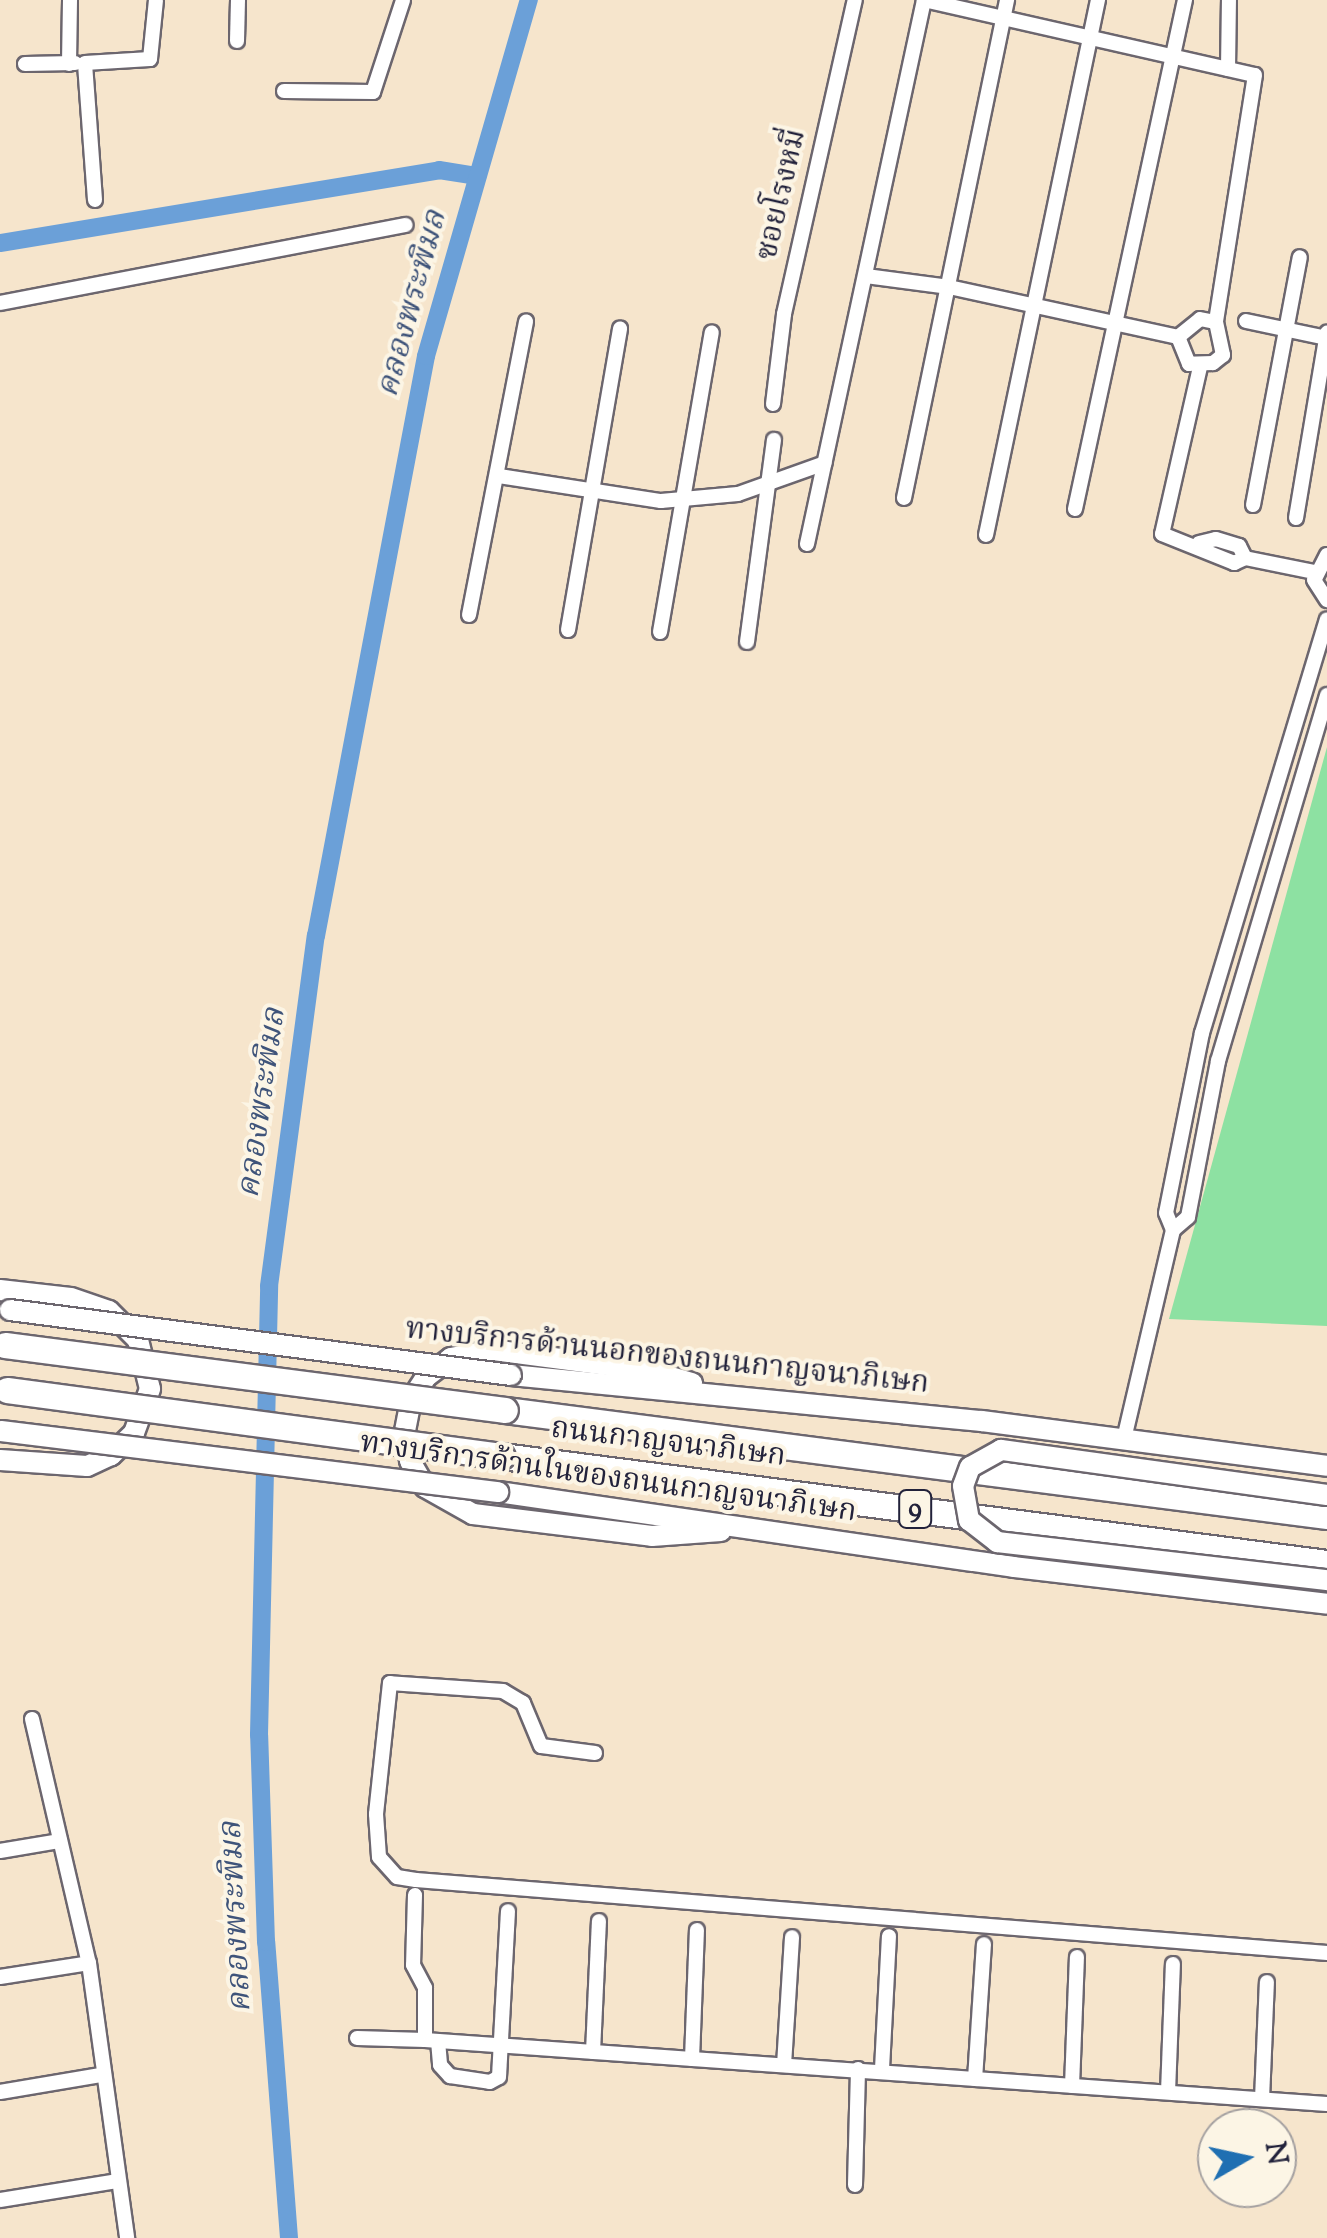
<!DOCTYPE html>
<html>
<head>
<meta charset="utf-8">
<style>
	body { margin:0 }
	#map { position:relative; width:1327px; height:2238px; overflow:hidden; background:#f6e5cc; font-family:"Sorts Mill Goudy","Noto Serif Thai",serif }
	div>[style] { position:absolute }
	.green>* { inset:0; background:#8de1a2 }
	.canal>* { height:18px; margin:-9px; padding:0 9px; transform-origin:9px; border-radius:9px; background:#6ba0d8 }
	.roads { filter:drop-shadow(2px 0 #6c666e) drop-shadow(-2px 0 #6c666e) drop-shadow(0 2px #6c666e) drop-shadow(0 -2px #6c666e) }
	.street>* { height:14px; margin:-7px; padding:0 7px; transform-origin:7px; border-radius:7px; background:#fff }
	.secondary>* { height:20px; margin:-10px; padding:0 10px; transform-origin:10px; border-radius:10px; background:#fff }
	.highway>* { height:25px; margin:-12.5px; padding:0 12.5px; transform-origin:12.5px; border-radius:12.5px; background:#fff }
	.bridges { filter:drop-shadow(2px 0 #6c666e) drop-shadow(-2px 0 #6c666e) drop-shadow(0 2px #6c666e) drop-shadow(0 -2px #6c666e) }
	.secondary-bridge>* { height:20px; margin:-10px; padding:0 10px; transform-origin:10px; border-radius:10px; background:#fff }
	.highway-bridge>* { height:25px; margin:-12.5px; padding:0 12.5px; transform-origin:12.5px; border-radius:12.5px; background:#fff }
	span { translate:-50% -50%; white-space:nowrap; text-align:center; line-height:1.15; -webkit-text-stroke:8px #fcf5e5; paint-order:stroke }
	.shield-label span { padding:2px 8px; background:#fcf5e5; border:2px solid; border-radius:8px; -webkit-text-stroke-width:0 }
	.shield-label { font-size:28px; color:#22223b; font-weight:700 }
	.street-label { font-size:30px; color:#22223b }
	.water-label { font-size:32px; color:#3f547a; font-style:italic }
	.north { position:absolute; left:1197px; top:2108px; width:100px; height:100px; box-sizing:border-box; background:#fcf5e5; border:2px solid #a5a1a1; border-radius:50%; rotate:81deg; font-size:28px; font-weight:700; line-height:40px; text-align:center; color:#22223b }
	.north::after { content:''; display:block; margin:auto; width:35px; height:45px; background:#1f6fb2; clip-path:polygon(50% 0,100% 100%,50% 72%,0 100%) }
</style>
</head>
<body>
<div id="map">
	<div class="green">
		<i style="clip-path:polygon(1327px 747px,1327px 1326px,1169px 1319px)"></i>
	</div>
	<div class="canal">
		<i style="left:0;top:243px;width:445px;rotate:-9.4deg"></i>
		<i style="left:439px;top:170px;width:39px;rotate:9deg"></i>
		<i style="left:289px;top:2238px;width:297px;rotate:-94.4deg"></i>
		<i style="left:266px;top:1942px;width:207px;rotate:-91.9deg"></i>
		<i style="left:259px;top:1735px;width:449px;rotate:-88.7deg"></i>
		<i style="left:269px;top:1286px;width:353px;rotate:-82.4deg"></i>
		<i style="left:316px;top:936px;width:590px;rotate:-79.26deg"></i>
		<i style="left:426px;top:356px;width:371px;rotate:-73.9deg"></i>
	</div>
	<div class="roads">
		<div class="street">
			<i style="left:924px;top:0;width:339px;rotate:12.8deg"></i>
			<i style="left:1255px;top:75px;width:250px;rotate:99deg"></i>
			<i style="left:1216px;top:322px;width:34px;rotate:78deg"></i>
			<i style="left:1223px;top:355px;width:13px;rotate:141deg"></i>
			<i style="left:1213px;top:363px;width:24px;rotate:178deg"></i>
			<i style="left:1189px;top:364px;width:29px;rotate:-112deg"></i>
			<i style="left:1178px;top:337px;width:28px;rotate:-39deg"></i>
			<i style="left:1200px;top:319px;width:16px;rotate:11deg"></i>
			<i style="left:237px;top:41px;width:41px;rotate:-88.6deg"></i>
			<i style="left:25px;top:64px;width:50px;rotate:-1.1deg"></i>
			<i style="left:69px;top:64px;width:64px;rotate:-89.1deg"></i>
			<i style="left:1228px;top:69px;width:69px;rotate:-89.2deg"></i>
			<i style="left:284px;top:91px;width:89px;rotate:0.6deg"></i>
			<i style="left:373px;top:92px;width:97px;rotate:-71.9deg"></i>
			<i style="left:95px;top:200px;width:137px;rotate:-94.2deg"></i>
			<i style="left:85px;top:63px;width:65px;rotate:-3.5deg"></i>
			<i style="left:150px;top:59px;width:59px;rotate:-84.2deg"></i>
			<i style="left:866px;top:276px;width:84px;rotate:7.5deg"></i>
			<i style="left:949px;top:287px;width:234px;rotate:12.3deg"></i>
			<i style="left:0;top:303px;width:413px;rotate:-10.9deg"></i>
			<i style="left:1246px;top:321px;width:83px;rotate:11.9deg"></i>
			<i style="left:1200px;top:367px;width:171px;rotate:102.8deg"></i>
			<i style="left:1162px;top:534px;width:78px;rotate:21.9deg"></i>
			<i style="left:1234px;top:563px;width:12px;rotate:-24deg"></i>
			<i style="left:1245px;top:558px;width:70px;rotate:11.5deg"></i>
			<i style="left:773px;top:404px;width:91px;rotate:-83deg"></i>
			<i style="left:784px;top:314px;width:322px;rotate:-77.3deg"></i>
			<i style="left:499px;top:476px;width:164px;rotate:8.8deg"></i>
			<i style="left:661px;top:501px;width:77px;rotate:-5.2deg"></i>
			<i style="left:738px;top:494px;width:92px;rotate:-19.6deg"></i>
			<i style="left:904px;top:498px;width:509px;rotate:-78.31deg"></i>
			<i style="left:1253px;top:505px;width:252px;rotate:-79.3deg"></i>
			<i style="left:1075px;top:509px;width:521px;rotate:-77.81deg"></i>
			<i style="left:1296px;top:518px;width:188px;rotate:-80.5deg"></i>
			<i style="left:986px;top:535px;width:547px;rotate:-78.18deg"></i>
			<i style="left:1199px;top:543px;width:17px;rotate:-13deg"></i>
			<i style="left:1216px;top:539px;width:24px;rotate:17deg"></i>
			<i style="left:1239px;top:546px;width:13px;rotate:63deg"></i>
			<i style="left:807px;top:544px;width:556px;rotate:-77.86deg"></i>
			<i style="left:1327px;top:555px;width:28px;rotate:117deg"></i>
			<i style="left:1314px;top:580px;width:24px;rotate:57deg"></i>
			<i style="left:469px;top:615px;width:299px;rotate:-79deg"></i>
			<i style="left:568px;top:630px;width:306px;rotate:-80.2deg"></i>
			<i style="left:660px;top:632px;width:304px;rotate:-80.2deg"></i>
			<i style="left:747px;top:642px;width:204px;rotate:-82.4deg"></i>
			<i style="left:1173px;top:1230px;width:18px;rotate:-112deg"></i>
			<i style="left:1166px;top:1213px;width:184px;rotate:-78.7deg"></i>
			<i style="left:1202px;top:1033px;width:432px;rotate:-73.2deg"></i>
			<i style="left:1124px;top:1439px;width:215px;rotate:-76.8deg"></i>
			<i style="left:1173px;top:1230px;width:20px;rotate:-41deg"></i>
			<i style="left:1188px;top:1217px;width:159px;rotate:-79.1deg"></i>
			<i style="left:1218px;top:1061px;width:382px;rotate:-73.4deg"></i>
			<i style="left:32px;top:1719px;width:251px;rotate:76.9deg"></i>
			<i style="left:89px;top:1963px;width:278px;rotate:82.1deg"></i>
			<i style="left:595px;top:1753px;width:54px;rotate:-172.6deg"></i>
			<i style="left:541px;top:1746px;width:47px;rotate:-112.7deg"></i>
			<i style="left:523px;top:1703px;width:23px;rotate:-149deg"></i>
			<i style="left:503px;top:1691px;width:113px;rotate:-176deg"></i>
			<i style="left:390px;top:1683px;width:132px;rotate:96.1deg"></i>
			<i style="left:376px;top:1814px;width:43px;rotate:86deg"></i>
			<i style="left:379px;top:1857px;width:27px;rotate:48deg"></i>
			<i style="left:397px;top:1877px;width:19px;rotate:9deg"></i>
			<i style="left:416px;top:1880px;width:914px;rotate:4.58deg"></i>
			<i style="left:0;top:1851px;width:61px;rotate:-9.5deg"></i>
			<i style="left:415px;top:1895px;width:70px;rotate:91.6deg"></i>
			<i style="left:413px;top:1965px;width:26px;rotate:62deg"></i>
			<i style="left:425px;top:1988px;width:52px;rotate:90deg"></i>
			<i style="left:425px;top:2040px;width:904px;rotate:4.06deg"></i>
			<i style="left:0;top:1977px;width:90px;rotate:-8.9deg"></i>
			<i style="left:357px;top:2038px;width:68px;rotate:1.7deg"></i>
			<i style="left:438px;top:2041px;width:24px;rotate:85deg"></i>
			<i style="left:440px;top:2065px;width:15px;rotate:48deg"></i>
			<i style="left:450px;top:2076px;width:40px;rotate:8.5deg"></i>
			<i style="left:490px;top:2082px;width:10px;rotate:-29deg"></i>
			<i style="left:499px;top:2077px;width:166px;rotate:-86.9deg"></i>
			<i style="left:593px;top:2052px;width:131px;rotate:-87.4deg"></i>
			<i style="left:692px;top:2059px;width:129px;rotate:-87.8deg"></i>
			<i style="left:784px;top:2065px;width:128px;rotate:-86.4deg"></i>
			<i style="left:882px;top:2069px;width:133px;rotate:-87deg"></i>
			<i style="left:975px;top:2079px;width:135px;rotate:-86.2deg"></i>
			<i style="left:1072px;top:2086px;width:129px;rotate:-87.8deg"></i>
			<i style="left:0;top:2092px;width:102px;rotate:-9.6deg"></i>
			<i style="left:1168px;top:2092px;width:128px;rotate:-87.8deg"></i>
			<i style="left:1262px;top:2099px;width:117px;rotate:-87.6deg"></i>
			<i style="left:855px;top:2185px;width:116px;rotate:-88.5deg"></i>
			<i style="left:0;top:2200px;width:119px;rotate:-9.2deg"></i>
		</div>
		<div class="secondary">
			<i style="left:0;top:1290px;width:71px;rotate:6.4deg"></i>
			<i style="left:71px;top:1298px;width:40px;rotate:18.9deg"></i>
			<i style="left:109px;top:1311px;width:41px;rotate:45deg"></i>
			<i style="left:138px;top:1340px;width:50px;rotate:76.2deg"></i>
			<i style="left:150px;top:1389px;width:47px;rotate:110deg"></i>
			<i style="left:134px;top:1433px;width:32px;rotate:136deg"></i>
			<i style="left:111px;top:1455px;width:26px;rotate:155deg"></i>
			<i style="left:87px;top:1466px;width:87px;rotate:-176.1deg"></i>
			<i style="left:511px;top:1375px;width:473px;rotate:5.6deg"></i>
			<i style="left:982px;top:1421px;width:348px;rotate:7.4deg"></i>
			<i style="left:692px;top:1383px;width:48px;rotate:-164.2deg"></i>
			<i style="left:646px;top:1370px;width:154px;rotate:-172.6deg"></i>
			<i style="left:493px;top:1350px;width:43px;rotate:169.2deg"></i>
			<i style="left:451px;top:1358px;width:31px;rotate:143deg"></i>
			<i style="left:426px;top:1377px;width:27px;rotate:123deg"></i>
			<i style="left:411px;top:1400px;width:33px;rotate:101deg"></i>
			<i style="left:405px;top:1432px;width:29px;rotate:80deg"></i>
			<i style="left:410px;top:1461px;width:30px;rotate:60deg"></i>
			<i style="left:425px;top:1487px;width:55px;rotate:29.4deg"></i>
			<i style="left:473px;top:1514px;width:180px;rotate:7deg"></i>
			<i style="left:652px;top:1536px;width:69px;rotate:-4.1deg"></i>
			<i style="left:498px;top:1492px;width:521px;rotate:8.27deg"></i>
			<i style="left:1014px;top:1567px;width:315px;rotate:6.7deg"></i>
		</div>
		<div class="highway">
			<i style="left:505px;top:1410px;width:829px;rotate:7.35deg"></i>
			<i style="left:502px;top:1456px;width:832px;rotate:7.39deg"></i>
		</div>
	</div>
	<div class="bridges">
		<div class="secondary-bridge">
			<i style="left:10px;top:1310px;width:505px;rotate:7.39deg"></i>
			<i style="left:1px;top:1431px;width:501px;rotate:7deg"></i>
			<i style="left:1327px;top:1495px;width:329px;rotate:-172.1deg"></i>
			<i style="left:1001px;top:1450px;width:35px;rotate:151deg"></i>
			<i style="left:970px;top:1467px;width:20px;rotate:110deg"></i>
			<i style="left:963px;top:1486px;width:35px;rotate:80deg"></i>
			<i style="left:969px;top:1520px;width:36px;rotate:38deg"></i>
			<i style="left:997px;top:1542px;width:332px;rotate:6.6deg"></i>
		</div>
		<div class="highway-bridge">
			<i style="left:5px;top:1345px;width:504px;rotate:7.41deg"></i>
			<i style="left:7px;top:1390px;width:499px;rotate:7.6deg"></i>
		</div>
	</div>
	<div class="shield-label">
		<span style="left:915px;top:1509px">9</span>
	</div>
	<div class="street-label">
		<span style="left:783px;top:195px;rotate:-77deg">ซอยโรงหมี่</span>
		<span style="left:667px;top:1358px;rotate:6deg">ทางบริการด้านนอกของถนนกาญจนาภิเษก</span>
		<span style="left:668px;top:1444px;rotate:7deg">ถนนกาญจนาภิเษก</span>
		<span style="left:608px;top:1479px;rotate:8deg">ทางบริการด้านในของถนนกาญจนาภิเษก</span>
	</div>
	<div class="water-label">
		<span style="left:413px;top:304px;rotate:-75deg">คลองพระพิมล</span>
		<span style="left:263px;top:1103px;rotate:-82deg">คลองพระพิมล</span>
		<span style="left:237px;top:1917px;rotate:-93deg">คลองพระพิมล</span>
	</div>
	<div class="north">N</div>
</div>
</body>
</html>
